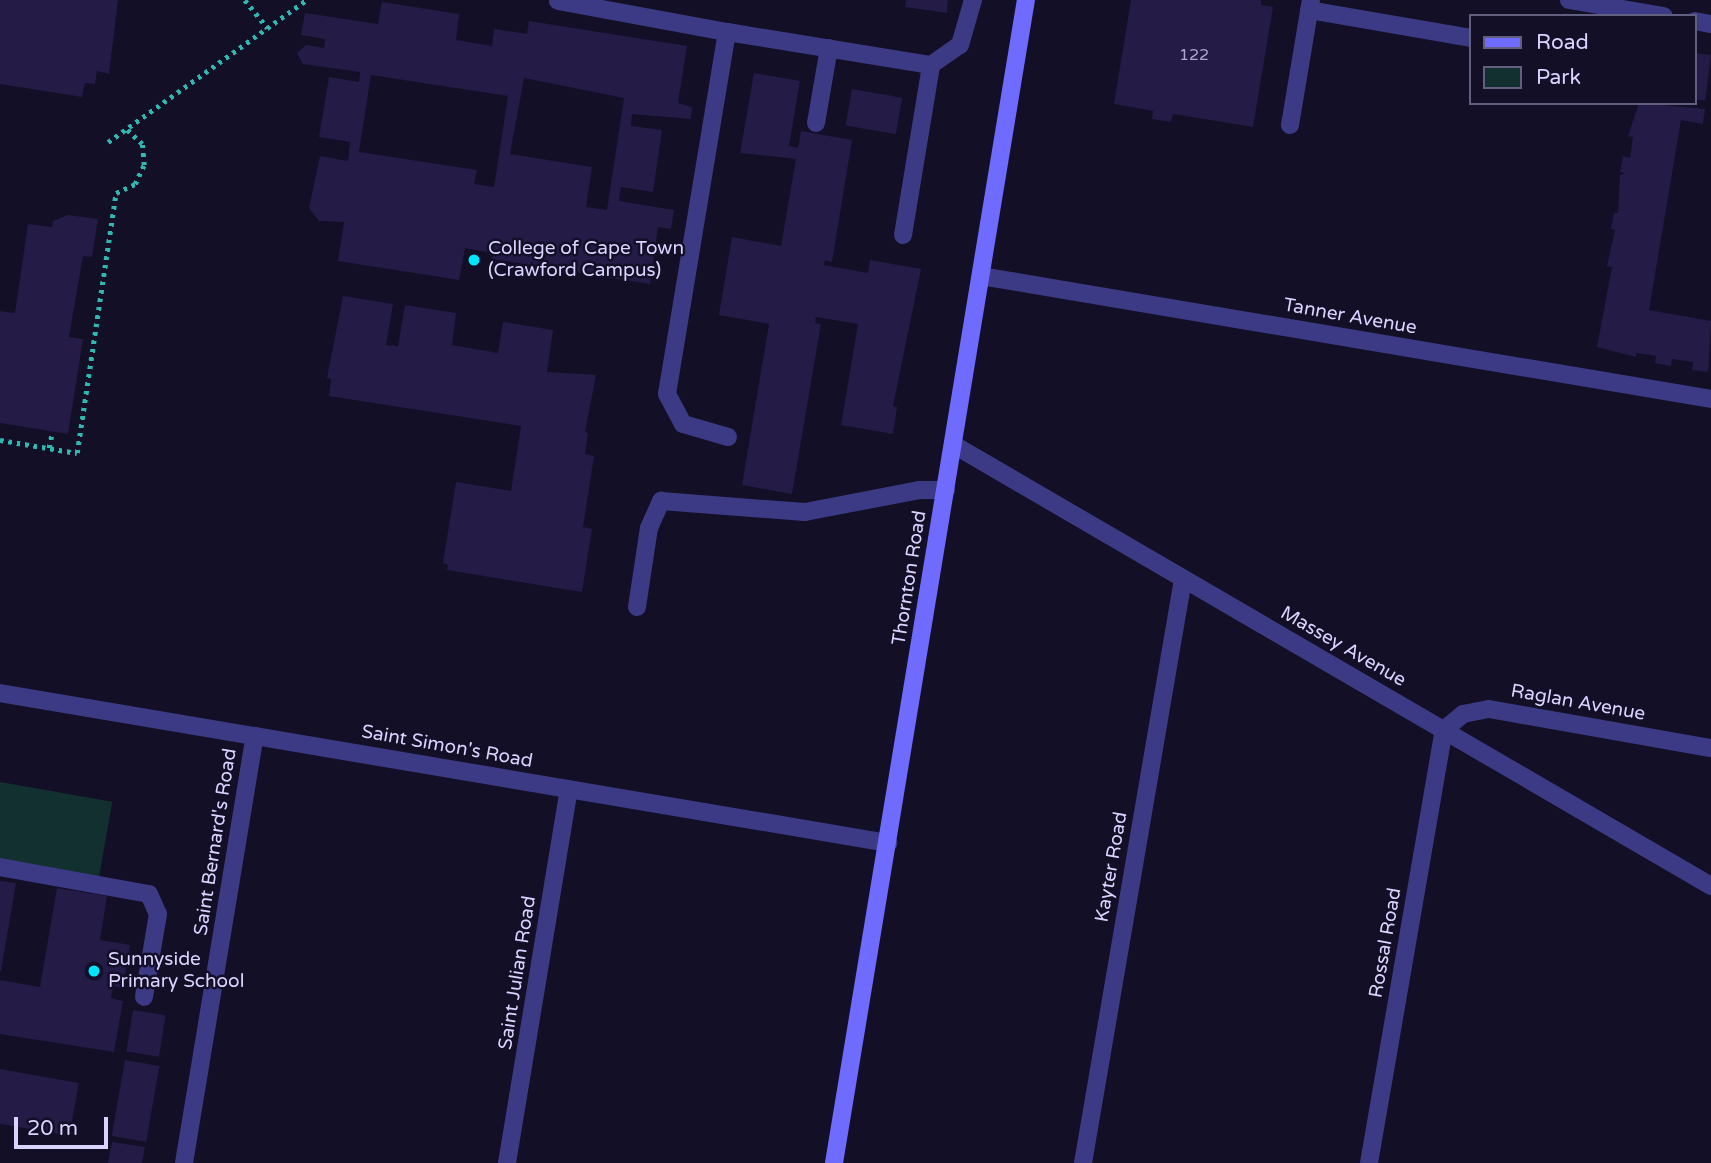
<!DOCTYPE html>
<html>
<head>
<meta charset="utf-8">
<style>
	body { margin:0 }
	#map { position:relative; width:1711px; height:1163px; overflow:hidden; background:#130f26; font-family:"Varela Round",sans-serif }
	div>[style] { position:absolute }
	.green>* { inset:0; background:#12302f; transform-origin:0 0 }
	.building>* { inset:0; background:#241b47; transform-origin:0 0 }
	.path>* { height:4.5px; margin-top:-2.25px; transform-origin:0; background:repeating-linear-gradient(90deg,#2fb8b0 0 3.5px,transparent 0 8.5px) }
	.lane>* { height:18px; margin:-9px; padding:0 9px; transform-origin:9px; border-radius:9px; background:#3d3a85 }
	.street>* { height:18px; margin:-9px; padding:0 9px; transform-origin:9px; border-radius:9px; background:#3d3a85 }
	.secondary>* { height:18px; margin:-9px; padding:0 9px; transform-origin:9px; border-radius:9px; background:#6f6bff }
	.dots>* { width:19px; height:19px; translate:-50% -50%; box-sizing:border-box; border:4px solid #130f26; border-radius:50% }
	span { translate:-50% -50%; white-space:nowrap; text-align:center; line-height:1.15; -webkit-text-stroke:5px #130f26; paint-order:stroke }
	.number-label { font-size:16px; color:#aca6d1 }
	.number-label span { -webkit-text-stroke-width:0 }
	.poi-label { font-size:19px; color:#d9d4ff }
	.left { translate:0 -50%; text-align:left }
	.street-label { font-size:19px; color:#d9d4ff }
	.legend { position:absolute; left:1469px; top:14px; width:228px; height:91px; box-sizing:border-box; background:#130f26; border:2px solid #625e7d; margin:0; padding:9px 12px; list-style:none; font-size:21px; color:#d9d4ff }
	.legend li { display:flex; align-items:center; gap:14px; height:35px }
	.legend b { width:35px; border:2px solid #625e7d }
	.scale { position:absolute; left:14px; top:1117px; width:94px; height:32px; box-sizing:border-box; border:4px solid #d9d4ff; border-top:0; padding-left:9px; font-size:21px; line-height:24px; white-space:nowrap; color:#d9d4ff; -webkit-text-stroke:5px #130f26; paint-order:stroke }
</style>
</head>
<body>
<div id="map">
	<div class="green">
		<i style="left:0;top:782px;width:114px;height:77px;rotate:10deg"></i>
	</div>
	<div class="building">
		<i style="clip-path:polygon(0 0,118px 0,109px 74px,97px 71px,95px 84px,85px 83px,82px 97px,0 84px)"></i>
		<i style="clip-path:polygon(906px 0,948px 0,947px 13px,905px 7px)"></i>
		<i style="clip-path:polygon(1131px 0,1261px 0,1261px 5px,1273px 7px,1253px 127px,1173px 114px,1171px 122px,1152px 119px,1153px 111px,1114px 104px)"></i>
		<i style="clip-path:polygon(evenodd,382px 2px,459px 14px,456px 40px,492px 46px,494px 29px,527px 34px,529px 21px,687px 46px,678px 103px,692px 107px,691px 119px,632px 114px,631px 126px,662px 130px,653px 192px,621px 187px,619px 201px,674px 210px,671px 229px,658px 227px,650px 284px,492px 259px,493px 253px,465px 248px,459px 280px,338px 261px,344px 222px,319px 221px,309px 208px,320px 156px,348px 161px,350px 142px,319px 137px,329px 77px,359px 82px,360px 72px,303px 64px,297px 53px,306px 45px,324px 48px,325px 39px,301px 35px,305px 13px,378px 24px,382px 2px,371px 75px,508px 96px,494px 187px,474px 184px,477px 170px,359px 152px,371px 75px,382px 2px,524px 78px,624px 98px,607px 210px,586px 207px,592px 167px,510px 154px,524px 78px)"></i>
		<i style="left:1695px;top:53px;width:16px;height:46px;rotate:7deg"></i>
		<i style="clip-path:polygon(754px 73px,800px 81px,789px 146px,798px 148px,801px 131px,852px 140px,832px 262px,825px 260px,824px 265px,868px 273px,870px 260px,921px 269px,893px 406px,897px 407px,893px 434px,841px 425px,858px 324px,816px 317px,815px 323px,821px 324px,792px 494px,742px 485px,769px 324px,719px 315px,732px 237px,781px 246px,796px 159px,740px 153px)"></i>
		<i style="left:852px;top:89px;width:51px;height:37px;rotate:10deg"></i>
		<i style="clip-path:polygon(1639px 103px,1705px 109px,1703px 124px,1681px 120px,1649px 310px,1711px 321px,1708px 372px,1692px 370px,1693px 362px,1672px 359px,1671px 366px,1655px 363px,1656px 356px,1636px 353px,1636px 357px,1597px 347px,1612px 267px,1607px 266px,1615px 230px,1611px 229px,1614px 213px,1618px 213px,1620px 175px,1625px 173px,1620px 172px,1623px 156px,1630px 158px,1633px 137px,1628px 136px)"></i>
		<i style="clip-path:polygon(68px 215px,98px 219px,92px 257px,83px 256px,69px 337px,83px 339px,68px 434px,0 423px,0 311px,15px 313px,28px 224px,52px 227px,53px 221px)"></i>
		<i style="clip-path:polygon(343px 296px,393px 304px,386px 345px,398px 346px,405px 305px,456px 313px,452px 345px,498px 353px,503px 322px,553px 330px,547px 372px,596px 375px,585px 432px,588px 433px,585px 454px,594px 456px,583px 527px,592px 529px,582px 592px,447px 570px,448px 565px,443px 563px,456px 482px,511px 491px,521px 426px,329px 396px,331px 379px,327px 378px)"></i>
		<i style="clip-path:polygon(0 881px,16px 883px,1px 971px,0 971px)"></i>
		<i style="clip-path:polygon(57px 888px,107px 896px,100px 940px,130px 945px,123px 988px,113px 986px,111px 998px,123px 1001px,114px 1052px,0 1034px,0 980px,40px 987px)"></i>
		<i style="left:133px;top:1010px;width:33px;height:42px;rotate:9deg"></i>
		<i style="left:125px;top:1060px;width:35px;height:77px;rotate:10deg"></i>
		<i style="left:0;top:1069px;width:80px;height:54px;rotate:10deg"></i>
		<i style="clip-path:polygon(112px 1142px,145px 1147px,142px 1163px,108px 1163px)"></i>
	</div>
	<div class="path">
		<i style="left:245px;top:0;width:36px;rotate:51deg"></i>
		<i style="left:108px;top:142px;width:244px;rotate:-35.6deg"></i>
		<i style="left:0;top:440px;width:78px;rotate:9.6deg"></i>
		<i style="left:77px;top:453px;width:263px;rotate:-81.5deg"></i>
		<i style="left:116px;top:193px;width:21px;rotate:-25deg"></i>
		<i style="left:135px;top:184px;width:21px;rotate:-65deg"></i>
		<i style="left:144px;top:165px;width:21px;rotate:-95deg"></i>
		<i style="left:142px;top:144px;width:21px;rotate:-137deg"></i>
		<i style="left:49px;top:448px;width:16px;rotate:-79deg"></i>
	</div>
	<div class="lane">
		<i style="left:558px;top:1px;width:172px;rotate:10.4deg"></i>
		<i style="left:1309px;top:10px;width:164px;rotate:9.8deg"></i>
		<i style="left:816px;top:123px;width:76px;rotate:-80.2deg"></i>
		<i style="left:1290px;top:125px;width:127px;rotate:-80.5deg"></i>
		<i style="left:903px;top:235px;width:172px;rotate:-80.6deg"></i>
		<i style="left:728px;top:437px;width:47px;rotate:-163.9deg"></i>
		<i style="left:683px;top:424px;width:34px;rotate:-118deg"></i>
		<i style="left:667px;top:394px;width:367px;rotate:-80.6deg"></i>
		<i style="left:727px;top:32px;width:207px;rotate:9.2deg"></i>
		<i style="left:931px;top:65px;width:35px;rotate:-35deg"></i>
		<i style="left:960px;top:45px;width:47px;rotate:-73.9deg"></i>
		<i style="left:637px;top:607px;width:80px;rotate:-81.4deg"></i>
		<i style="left:649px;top:528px;width:30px;rotate:-66deg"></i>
		<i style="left:661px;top:501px;width:144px;rotate:4.4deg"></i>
		<i style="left:805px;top:512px;width:116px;rotate:-10.9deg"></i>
		<i style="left:919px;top:490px;width:27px"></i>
		<i style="left:0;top:867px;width:151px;rotate:10.3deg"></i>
		<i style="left:149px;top:894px;width:22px;rotate:66deg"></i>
		<i style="left:158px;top:914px;width:84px;rotate:99.6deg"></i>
	</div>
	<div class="street">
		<i style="left:1569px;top:0;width:96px;rotate:9.6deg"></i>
		<i style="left:1695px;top:21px;width:16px;rotate:11deg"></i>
		<i style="left:981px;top:276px;width:740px;rotate:9.56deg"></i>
		<i style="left:954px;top:445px;width:876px;rotate:30.22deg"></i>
		<i style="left:0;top:693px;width:901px;rotate:9.59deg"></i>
		<i style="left:184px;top:1163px;width:433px;rotate:-80.6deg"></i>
		<i style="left:507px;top:1163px;width:379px;rotate:-80.6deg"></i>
		<i style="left:1083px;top:1163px;width:592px;rotate:-80.28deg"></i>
		<i style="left:1369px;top:1163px;width:439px;rotate:-80.2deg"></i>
		<i style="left:1444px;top:730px;width:25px;rotate:-40deg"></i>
		<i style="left:1463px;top:714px;width:26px;rotate:-11deg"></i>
		<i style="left:1489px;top:709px;width:225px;rotate:10deg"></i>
	</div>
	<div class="secondary">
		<i style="left:834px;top:1163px;width:1179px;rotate:-80.63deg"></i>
	</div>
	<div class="dots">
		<i style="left:474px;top:260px;background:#00e5ff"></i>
		<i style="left:94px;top:971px;background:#00e5ff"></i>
	</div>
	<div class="number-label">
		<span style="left:1194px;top:55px">122</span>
	</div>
	<div class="poi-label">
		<span class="left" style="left:488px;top:260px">College of Cape Town<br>(Crawford Campus)</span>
		<span class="left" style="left:108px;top:971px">Sunnyside<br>Primary School</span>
	</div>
	<div class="street-label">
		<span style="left:1350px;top:317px;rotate:10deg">Tanner Avenue</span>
		<span style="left:910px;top:578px;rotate:-81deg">Thornton Road</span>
		<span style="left:1343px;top:647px;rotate:30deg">Massey Avenue</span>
		<span style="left:1578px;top:703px;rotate:10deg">Raglan Avenue</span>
		<span style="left:447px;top:747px;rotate:10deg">Saint Simon's Road</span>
		<span style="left:216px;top:842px;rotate:-81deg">Saint Bernard's Road</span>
		<span style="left:1112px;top:867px;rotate:-80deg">Kayter Road</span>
		<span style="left:1386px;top:943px;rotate:-80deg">Rossal Road</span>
		<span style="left:518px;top:973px;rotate:-81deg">Saint Julian Road</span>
	</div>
	<ul class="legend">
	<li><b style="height:9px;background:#6f6bff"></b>Road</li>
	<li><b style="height:19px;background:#12302f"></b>Park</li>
	</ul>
	<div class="scale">20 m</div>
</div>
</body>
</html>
